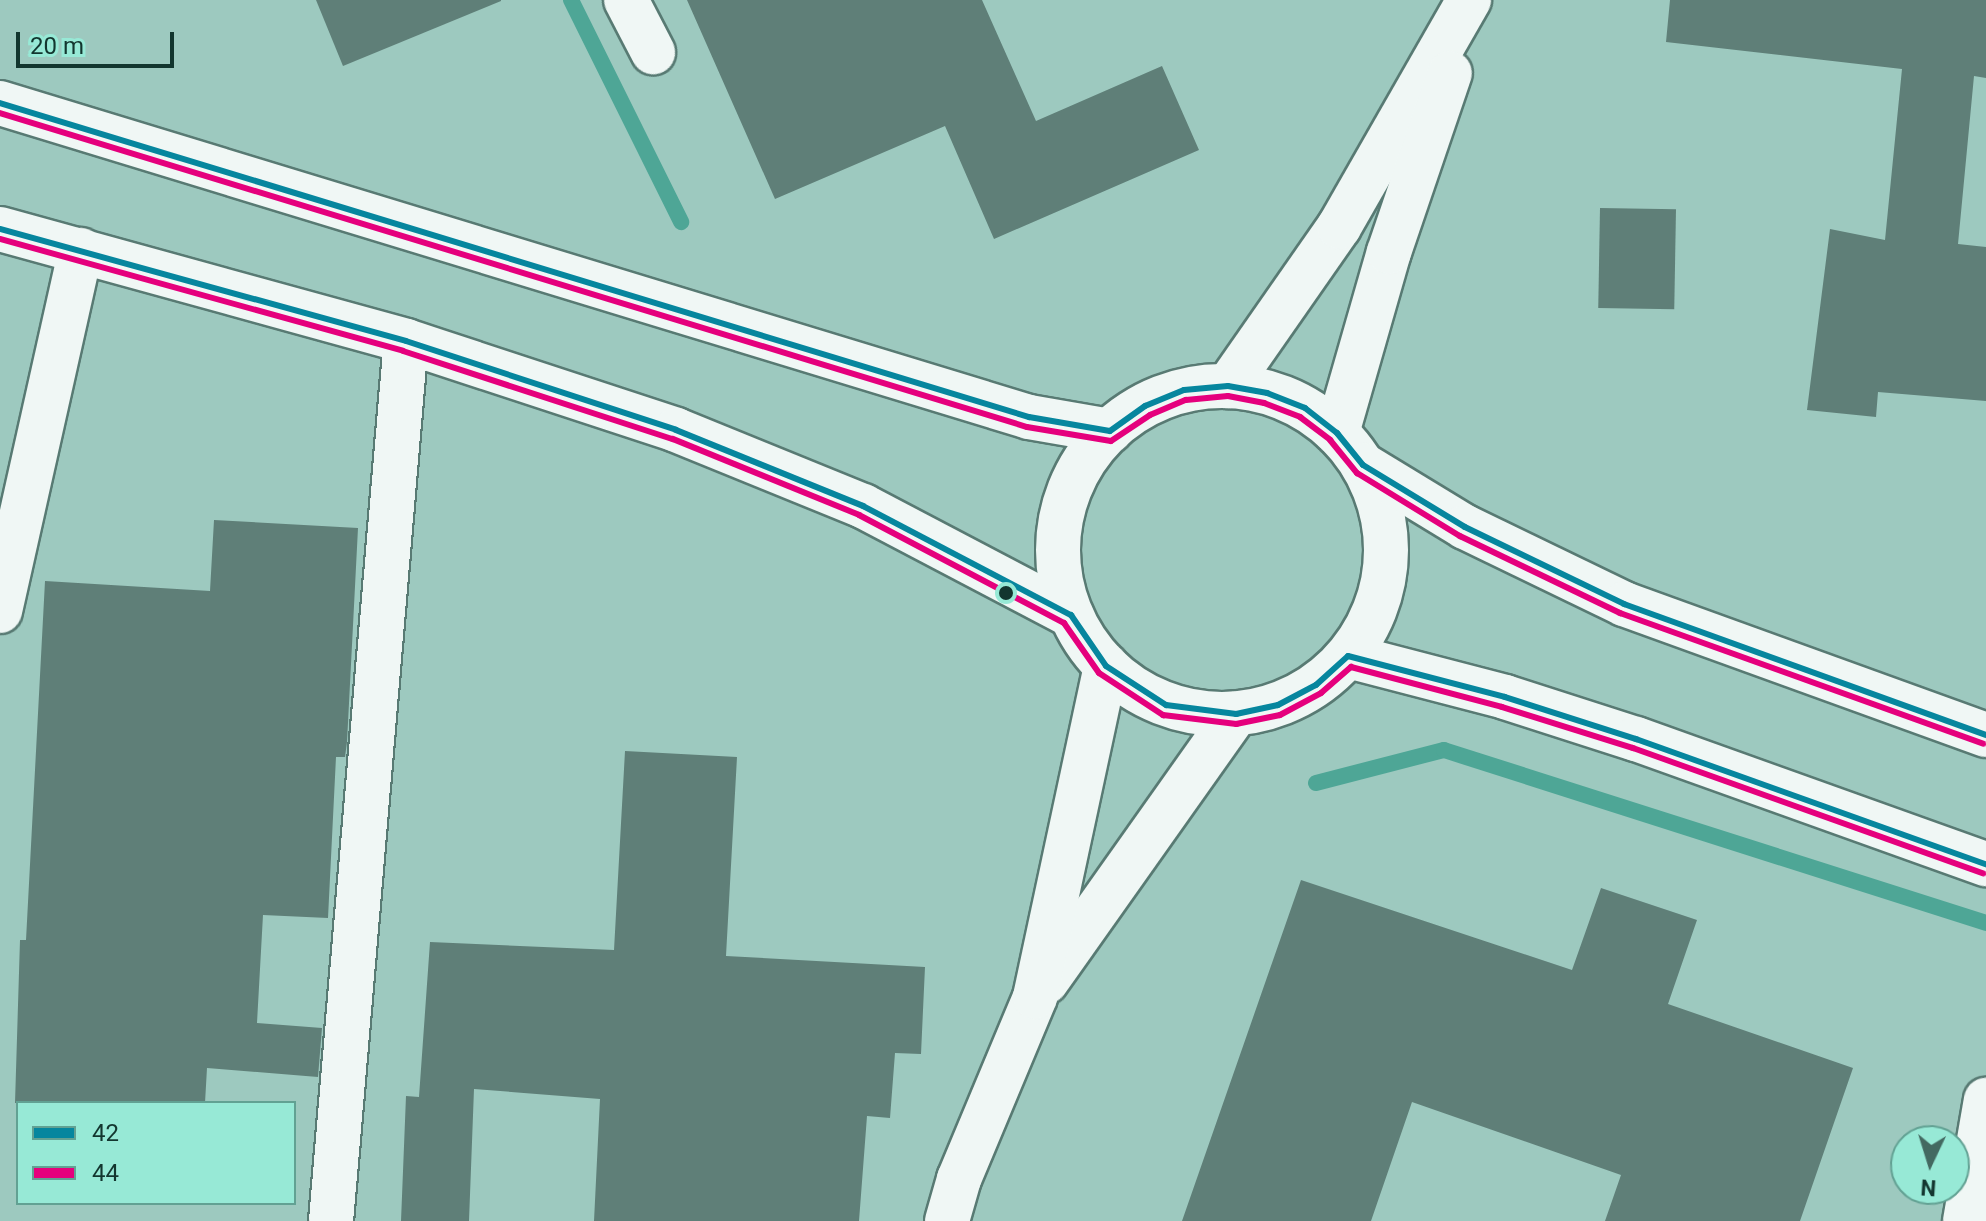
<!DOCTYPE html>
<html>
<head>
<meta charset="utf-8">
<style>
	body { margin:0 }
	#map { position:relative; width:1986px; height:1221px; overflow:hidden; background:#9dc9bf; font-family:Roboto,sans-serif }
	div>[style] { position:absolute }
	.stream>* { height:16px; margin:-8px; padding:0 8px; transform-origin:8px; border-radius:8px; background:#4ea696 }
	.building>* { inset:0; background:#5f7f78; transform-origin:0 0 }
	.roads { filter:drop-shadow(2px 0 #587a73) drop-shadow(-2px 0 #587a73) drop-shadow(0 2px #587a73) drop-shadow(0 -2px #587a73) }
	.minor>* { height:44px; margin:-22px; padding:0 22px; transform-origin:22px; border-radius:22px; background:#f0f7f5 }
	.tertiary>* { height:44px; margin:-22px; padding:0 22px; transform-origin:22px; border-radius:22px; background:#f0f7f5 }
	.secondary>* { height:44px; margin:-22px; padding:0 22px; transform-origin:22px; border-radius:22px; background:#f0f7f5 }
	.secondary>.ring { margin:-22px; padding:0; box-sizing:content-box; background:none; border:44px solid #f0f7f5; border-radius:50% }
	.bus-1>* { height:6px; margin:-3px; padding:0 3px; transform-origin:3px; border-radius:3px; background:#06869e }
	.bus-2>* { height:6px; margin:-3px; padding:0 3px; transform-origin:3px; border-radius:3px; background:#e5007d }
	.dots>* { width:22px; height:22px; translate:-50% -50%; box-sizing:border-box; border:4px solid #97e9d6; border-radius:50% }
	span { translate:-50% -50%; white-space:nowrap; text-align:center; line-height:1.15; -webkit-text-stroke:8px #97e9d6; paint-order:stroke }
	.legend { position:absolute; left:16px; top:1101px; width:280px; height:104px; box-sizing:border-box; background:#97e9d6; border:2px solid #62a193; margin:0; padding:10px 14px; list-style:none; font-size:24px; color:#13362f }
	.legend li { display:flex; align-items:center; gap:16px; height:40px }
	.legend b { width:40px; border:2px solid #62a193 }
	.north { position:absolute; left:1890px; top:1125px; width:80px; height:80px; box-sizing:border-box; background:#97e9d6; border:2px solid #62a193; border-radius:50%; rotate:184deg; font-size:22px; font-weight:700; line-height:32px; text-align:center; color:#13362f }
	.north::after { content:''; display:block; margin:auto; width:28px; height:36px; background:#436961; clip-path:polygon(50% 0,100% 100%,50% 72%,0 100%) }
	.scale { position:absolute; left:16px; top:32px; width:158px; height:36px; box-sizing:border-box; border:4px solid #13362f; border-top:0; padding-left:10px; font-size:24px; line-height:28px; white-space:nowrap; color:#13362f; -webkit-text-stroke:6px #97e9d6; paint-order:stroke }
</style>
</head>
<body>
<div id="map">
	<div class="stream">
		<i style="left:571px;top:0;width:248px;rotate:63.6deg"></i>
		<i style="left:1316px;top:783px;width:132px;rotate:-14.5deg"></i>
		<i style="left:1444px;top:750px;width:569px;rotate:17.7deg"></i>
	</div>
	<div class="building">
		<i style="clip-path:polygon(316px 0,501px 0,501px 1px,343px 66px)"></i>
		<i style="clip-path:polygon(687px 0,982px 0,1036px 121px,1162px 66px,1199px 150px,994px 239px,945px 126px,775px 199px)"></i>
		<i style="clip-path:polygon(1670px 0,1986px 0,1986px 78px,1974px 76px,1958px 244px,1986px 247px,1986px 401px,1878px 392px,1876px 417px,1807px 410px,1830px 229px,1885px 240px,1902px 69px,1666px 42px)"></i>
		<i style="left:1600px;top:208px;width:76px;height:100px;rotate:1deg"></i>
		<i style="clip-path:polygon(214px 520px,358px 528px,347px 742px,345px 757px,336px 757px,328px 918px,263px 915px,257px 1023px,322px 1028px,318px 1077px,207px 1068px,205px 1103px,15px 1103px,20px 940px,26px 940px,45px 581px,210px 591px)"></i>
		<i style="clip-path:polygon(625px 751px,737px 757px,726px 956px,925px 967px,921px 1054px,895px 1053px,890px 1118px,867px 1116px,859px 1221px,594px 1221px,600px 1099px,474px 1089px,469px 1221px,401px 1221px,406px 1096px,419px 1097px,430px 942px,614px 950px)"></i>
		<i style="clip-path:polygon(1301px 880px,1572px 970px,1601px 888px,1697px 920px,1668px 1004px,1853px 1068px,1800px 1221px,1605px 1221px,1621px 1175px,1412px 1102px,1371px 1221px,1182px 1221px)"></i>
	</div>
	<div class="roads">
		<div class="minor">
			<i style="left:626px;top:0;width:59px;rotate:62.6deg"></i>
			<i style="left:0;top:611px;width:370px;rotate:-77.4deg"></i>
			<i style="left:331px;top:1221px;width:883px;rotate:-85.13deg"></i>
			<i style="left:1965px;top:1221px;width:123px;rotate:-80.2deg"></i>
		</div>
		<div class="tertiary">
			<i style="left:1228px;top:386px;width:194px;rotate:-55.1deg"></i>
			<i style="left:1339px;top:227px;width:262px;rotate:-60.2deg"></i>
			<i style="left:1337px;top:433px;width:188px;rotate:-74deg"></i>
			<i style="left:1389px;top:252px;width:189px;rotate:-71.2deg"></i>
			<i style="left:1046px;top:982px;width:329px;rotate:-54.7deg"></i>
			<i style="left:947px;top:1221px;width:44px;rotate:-74.1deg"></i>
			<i style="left:959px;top:1179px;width:197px;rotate:-67.3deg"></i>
			<i style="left:1035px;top:997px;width:339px;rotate:-77.9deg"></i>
		</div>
		<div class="secondary">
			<i style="left:0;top:103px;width:1076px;rotate:16.97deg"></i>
			<i style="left:1029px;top:417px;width:82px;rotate:9.8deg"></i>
			<i style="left:0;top:229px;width:421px;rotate:15.4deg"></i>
			<i style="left:406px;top:341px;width:284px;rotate:18.2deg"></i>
			<i style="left:676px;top:430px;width:202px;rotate:22.1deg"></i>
			<i style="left:863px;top:506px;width:235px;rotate:27.7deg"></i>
			<i class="ring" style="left:1058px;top:386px;width:284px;height:284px"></i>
			<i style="left:1363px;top:465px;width:119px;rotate:31.3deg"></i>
			<i style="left:1465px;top:527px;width:177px;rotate:25.8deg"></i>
			<i style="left:1624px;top:604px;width:385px;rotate:19.9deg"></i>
			<i style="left:1348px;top:656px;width:162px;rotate:14.6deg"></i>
			<i style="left:1505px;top:697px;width:138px;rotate:17.8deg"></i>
			<i style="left:1636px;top:739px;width:372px;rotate:19.7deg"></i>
		</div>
	</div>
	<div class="bus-1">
		<i style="left:0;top:103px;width:1076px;rotate:16.97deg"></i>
		<i style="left:1029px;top:417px;width:82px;rotate:9.8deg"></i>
		<i style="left:1110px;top:431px;width:43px;rotate:-35.5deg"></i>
		<i style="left:1145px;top:406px;width:42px;rotate:-22.3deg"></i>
		<i style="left:1184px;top:390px;width:44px;rotate:-5.2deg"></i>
		<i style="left:1228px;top:386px;width:40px;rotate:10deg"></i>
		<i style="left:1267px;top:393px;width:41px;rotate:21.5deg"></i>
		<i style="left:1305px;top:408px;width:41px;rotate:38deg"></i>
		<i style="left:1337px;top:433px;width:41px;rotate:50.9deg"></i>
		<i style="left:1363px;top:465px;width:119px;rotate:31.3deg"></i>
		<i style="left:1465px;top:527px;width:177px;rotate:25.8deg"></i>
		<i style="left:1624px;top:604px;width:385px;rotate:19.9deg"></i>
		<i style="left:0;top:229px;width:421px;rotate:15.4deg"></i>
		<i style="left:406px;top:341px;width:284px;rotate:18.2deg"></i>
		<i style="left:676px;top:430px;width:202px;rotate:22.1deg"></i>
		<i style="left:863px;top:506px;width:235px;rotate:27.7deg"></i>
		<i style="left:1071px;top:615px;width:62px;rotate:55.5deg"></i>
		<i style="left:1106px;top:666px;width:72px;rotate:33deg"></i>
		<i style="left:1166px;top:705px;width:71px;rotate:7.3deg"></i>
		<i style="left:1236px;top:714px;width:43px;rotate:-12.1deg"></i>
		<i style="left:1278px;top:705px;width:43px;rotate:-27.8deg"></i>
		<i style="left:1316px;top:685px;width:43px;rotate:-42.2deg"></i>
		<i style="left:1348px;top:656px;width:162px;rotate:14.6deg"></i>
		<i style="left:1505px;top:697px;width:138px;rotate:17.8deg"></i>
		<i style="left:1636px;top:739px;width:372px;rotate:19.7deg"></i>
	</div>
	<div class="bus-2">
		<i style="left:0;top:113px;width:1074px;rotate:17deg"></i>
		<i style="left:1027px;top:427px;width:85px;rotate:9.5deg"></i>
		<i style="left:1111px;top:441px;width:47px;rotate:-33.7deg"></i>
		<i style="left:1150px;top:415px;width:39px;rotate:-23deg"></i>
		<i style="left:1186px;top:400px;width:42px;rotate:-5.4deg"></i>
		<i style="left:1228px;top:396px;width:37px;rotate:11deg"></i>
		<i style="left:1264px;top:403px;width:39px;rotate:21deg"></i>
		<i style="left:1300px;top:417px;width:38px;rotate:37deg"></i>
		<i style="left:1330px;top:440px;width:43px;rotate:50.7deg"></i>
		<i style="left:1357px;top:473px;width:121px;rotate:31.5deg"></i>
		<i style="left:1460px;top:536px;width:178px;rotate:25.7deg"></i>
		<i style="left:1620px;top:613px;width:386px;rotate:19.8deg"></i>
		<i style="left:0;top:239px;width:418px;rotate:15.5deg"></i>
		<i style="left:403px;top:351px;width:284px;rotate:18.1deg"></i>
		<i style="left:673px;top:439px;width:201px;rotate:22.2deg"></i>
		<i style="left:859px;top:515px;width:232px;rotate:27.8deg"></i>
		<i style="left:1064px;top:623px;width:61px;rotate:55deg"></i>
		<i style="left:1099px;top:673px;width:77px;rotate:33.3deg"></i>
		<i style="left:1163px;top:715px;width:74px;rotate:7deg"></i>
		<i style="left:1236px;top:724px;width:45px;rotate:-11.6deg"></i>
		<i style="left:1280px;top:715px;width:47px;rotate:-28.2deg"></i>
		<i style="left:1321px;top:693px;width:40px;rotate:-41deg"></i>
		<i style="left:1351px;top:667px;width:156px;rotate:14.8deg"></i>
		<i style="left:1502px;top:707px;width:137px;rotate:17.4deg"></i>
		<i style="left:1633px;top:748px;width:372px;rotate:19.7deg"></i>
	</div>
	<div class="dots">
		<i style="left:1006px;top:593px;background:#13362f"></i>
	</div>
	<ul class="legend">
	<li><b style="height:10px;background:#06869e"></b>42</li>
	<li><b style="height:10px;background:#e5007d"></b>44</li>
	</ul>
	<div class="north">N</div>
	<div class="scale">20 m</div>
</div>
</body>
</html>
